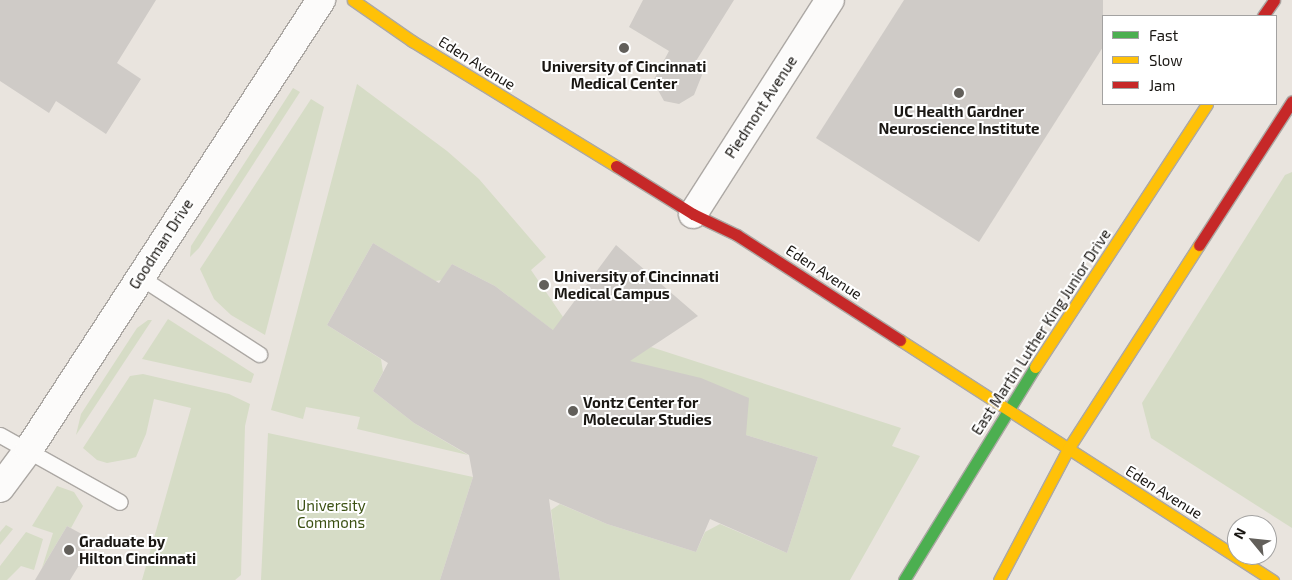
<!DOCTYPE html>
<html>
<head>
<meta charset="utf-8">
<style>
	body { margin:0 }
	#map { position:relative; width:1292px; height:580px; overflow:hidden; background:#e9e4de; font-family:"Exo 2",sans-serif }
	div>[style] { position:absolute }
	.green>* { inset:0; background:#d6dcc6 }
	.building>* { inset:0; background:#cfcbc7 }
	.roads { filter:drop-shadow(1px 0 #aca8a4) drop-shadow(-1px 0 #aca8a4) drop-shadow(0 1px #aca8a4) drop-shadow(0 -1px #aca8a4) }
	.lane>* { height:15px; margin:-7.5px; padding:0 7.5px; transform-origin:7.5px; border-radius:7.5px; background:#fcfbfa }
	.street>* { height:28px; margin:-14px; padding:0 14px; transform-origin:14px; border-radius:14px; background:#fcfbfa }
	.fast>* { height:11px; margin:-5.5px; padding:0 5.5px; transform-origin:5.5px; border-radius:5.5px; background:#4caf50 }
	.slow>* { height:11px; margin:-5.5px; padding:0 5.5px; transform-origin:5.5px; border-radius:5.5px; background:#ffc107 }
	.jam>* { height:11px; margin:-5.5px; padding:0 5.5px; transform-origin:5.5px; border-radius:5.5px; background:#c62828 }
	.dots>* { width:14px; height:14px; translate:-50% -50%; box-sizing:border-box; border:2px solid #fff; border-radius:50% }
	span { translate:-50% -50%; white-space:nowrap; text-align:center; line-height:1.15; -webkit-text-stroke:4px #fff; paint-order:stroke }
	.street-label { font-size:15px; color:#1a1713 }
	.poi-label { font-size:15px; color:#1a1713; font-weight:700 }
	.left { translate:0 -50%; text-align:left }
	.park-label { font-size:15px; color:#3b5012 }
	.legend { position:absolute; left:1102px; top:15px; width:175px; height:90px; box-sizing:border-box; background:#fff; border:1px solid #a3a2a1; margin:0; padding:6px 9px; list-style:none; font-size:15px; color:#1a1713 }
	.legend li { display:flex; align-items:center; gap:10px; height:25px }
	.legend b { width:25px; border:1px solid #a3a2a1 }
	.north { position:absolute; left:1227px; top:515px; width:50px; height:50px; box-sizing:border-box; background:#fff; border:1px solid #a3a2a1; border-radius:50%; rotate:298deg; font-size:14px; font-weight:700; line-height:20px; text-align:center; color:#1a1713 }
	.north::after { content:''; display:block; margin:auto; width:18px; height:22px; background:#625f5a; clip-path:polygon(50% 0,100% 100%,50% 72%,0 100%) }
</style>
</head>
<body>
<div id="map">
	<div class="green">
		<i style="clip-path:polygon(357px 84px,447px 151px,479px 179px,546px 257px,531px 270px,563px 317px,558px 334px,495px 286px,452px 264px,442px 280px,435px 281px,373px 243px,327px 325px,381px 359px,383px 372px,373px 391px,414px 423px,468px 455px,357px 429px,360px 417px,306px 407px,303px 419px,271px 410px)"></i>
		<i style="clip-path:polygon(293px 88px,300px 92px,199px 248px,190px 257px,191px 246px)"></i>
		<i style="clip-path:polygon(311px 99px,324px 107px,265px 335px,231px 315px,214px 299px,200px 269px)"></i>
		<i style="clip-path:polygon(1292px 172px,1292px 528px,1151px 438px,1142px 403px,1285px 175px)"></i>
		<i style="clip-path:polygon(168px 319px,254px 374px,251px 383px,142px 359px)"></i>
		<i style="clip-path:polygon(148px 320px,152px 320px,76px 435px,81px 414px,137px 328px)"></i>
		<i style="clip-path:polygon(651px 347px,901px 428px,892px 446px,920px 456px,850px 580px,560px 580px,551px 510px,560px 504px,607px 524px,696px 552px,705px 532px,720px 524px,787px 553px,818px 457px,746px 435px,616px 364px)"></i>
		<i style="clip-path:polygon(143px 374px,229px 394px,250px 404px,245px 426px,241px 575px,235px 580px,142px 580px,191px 408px,154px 399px,146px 434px,136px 457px,129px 459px,107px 463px,97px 460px,83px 448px,130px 376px)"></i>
		<i style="clip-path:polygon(268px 433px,473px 477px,440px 580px,261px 580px)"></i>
		<i style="clip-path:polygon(57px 486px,74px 492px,83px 506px,71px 528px,67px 526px,42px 568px,53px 533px,32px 526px)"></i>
		<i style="clip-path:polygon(6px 525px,13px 529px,0 545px,0 532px)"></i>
		<i style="clip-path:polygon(26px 532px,43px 539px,34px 570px,21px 566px,7px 580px,0 580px,0 566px)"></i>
	</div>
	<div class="building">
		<i style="clip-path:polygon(0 0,156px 0,117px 63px,141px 79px,106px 134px,56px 101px,49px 113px,0 81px)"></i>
		<i style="clip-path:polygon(643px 0,734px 0,696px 61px,702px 75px,694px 95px,679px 104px,664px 101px,653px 81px,669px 51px,629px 27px)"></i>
		<i style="clip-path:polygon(904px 0,1103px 0,1103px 47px,979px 242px,816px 138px)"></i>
		<i style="clip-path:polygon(373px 243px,439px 283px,452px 264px,495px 286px,553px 330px,616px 245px,698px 316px,630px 361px,701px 378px,749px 398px,746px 435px,818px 457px,787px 553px,710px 519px,696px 552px,607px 524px,549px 499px,560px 580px,440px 580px,473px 477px,469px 455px,414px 423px,373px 391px,388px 363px,327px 325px)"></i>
		<i style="clip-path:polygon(67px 526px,89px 538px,81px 562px,70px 580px,35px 580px)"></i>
	</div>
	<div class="roads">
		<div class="lane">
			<i style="left:140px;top:277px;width:142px;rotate:32.9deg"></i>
			<i style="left:0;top:435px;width:137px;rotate:29.2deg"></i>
		</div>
		<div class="street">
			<i style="left:693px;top:214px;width:254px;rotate:-57.4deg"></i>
			<i style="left:0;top:488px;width:49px;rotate:-53.4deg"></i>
			<i style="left:29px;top:449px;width:536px;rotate:-56.96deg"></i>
		</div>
		<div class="fast">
			<i style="left:904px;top:580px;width:250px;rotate:-58.4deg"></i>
		</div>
		<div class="slow">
			<i style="left:353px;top:0;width:72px;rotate:34.8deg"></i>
			<i style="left:412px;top:41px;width:239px;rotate:31.5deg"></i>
			<i style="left:900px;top:340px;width:444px;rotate:32.8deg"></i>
			<i style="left:1035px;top:367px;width:314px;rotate:-56.8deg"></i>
			<i style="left:999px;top:580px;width:148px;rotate:-62.2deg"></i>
			<i style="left:1068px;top:449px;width:242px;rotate:-57.3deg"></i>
		</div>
		<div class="jam">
			<i style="left:1263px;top:16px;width:19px;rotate:-55deg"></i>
			<i style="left:616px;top:166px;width:91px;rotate:31.9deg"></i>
			<i style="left:693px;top:214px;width:49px;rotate:25.5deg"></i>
			<i style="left:737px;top:235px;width:194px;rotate:32.8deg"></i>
			<i style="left:1199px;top:245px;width:171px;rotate:-57.1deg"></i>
		</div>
	</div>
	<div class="dots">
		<i style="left:624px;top:48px;background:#625f5a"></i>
		<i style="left:959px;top:93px;background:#625f5a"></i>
		<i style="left:544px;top:285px;background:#625f5a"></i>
		<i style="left:573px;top:411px;background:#625f5a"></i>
		<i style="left:69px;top:550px;background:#625f5a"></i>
	</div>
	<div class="street-label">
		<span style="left:477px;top:63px;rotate:32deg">Eden Avenue</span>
		<span style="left:761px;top:107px;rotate:-57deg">Piedmont Avenue</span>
		<span style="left:161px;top:244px;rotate:-57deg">Goodman Drive</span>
		<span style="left:824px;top:272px;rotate:33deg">Eden Avenue</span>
		<span style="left:1041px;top:332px;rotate:-57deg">East Martin Luther King Junior Drive</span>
		<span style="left:1164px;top:492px;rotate:32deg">Eden Avenue</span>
	</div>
	<div class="poi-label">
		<span style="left:624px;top:75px">University of Cincinnati<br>Medical Center</span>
		<span style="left:959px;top:120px">UC Health Gardner<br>Neuroscience Institute</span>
		<span class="left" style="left:554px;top:285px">University of Cincinnati<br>Medical Campus</span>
		<span class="left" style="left:583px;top:411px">Vontz Center for<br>Molecular Studies</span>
		<span class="left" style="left:79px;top:550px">Graduate by<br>Hilton Cincinnati</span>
	</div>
	<div class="park-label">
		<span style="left:331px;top:514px">University<br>Commons</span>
	</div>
	<ul class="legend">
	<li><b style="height:6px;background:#4caf50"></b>Fast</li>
	<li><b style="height:6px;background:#ffc107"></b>Slow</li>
	<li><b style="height:6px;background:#c62828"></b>Jam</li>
	</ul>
	<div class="north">N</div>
</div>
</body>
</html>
